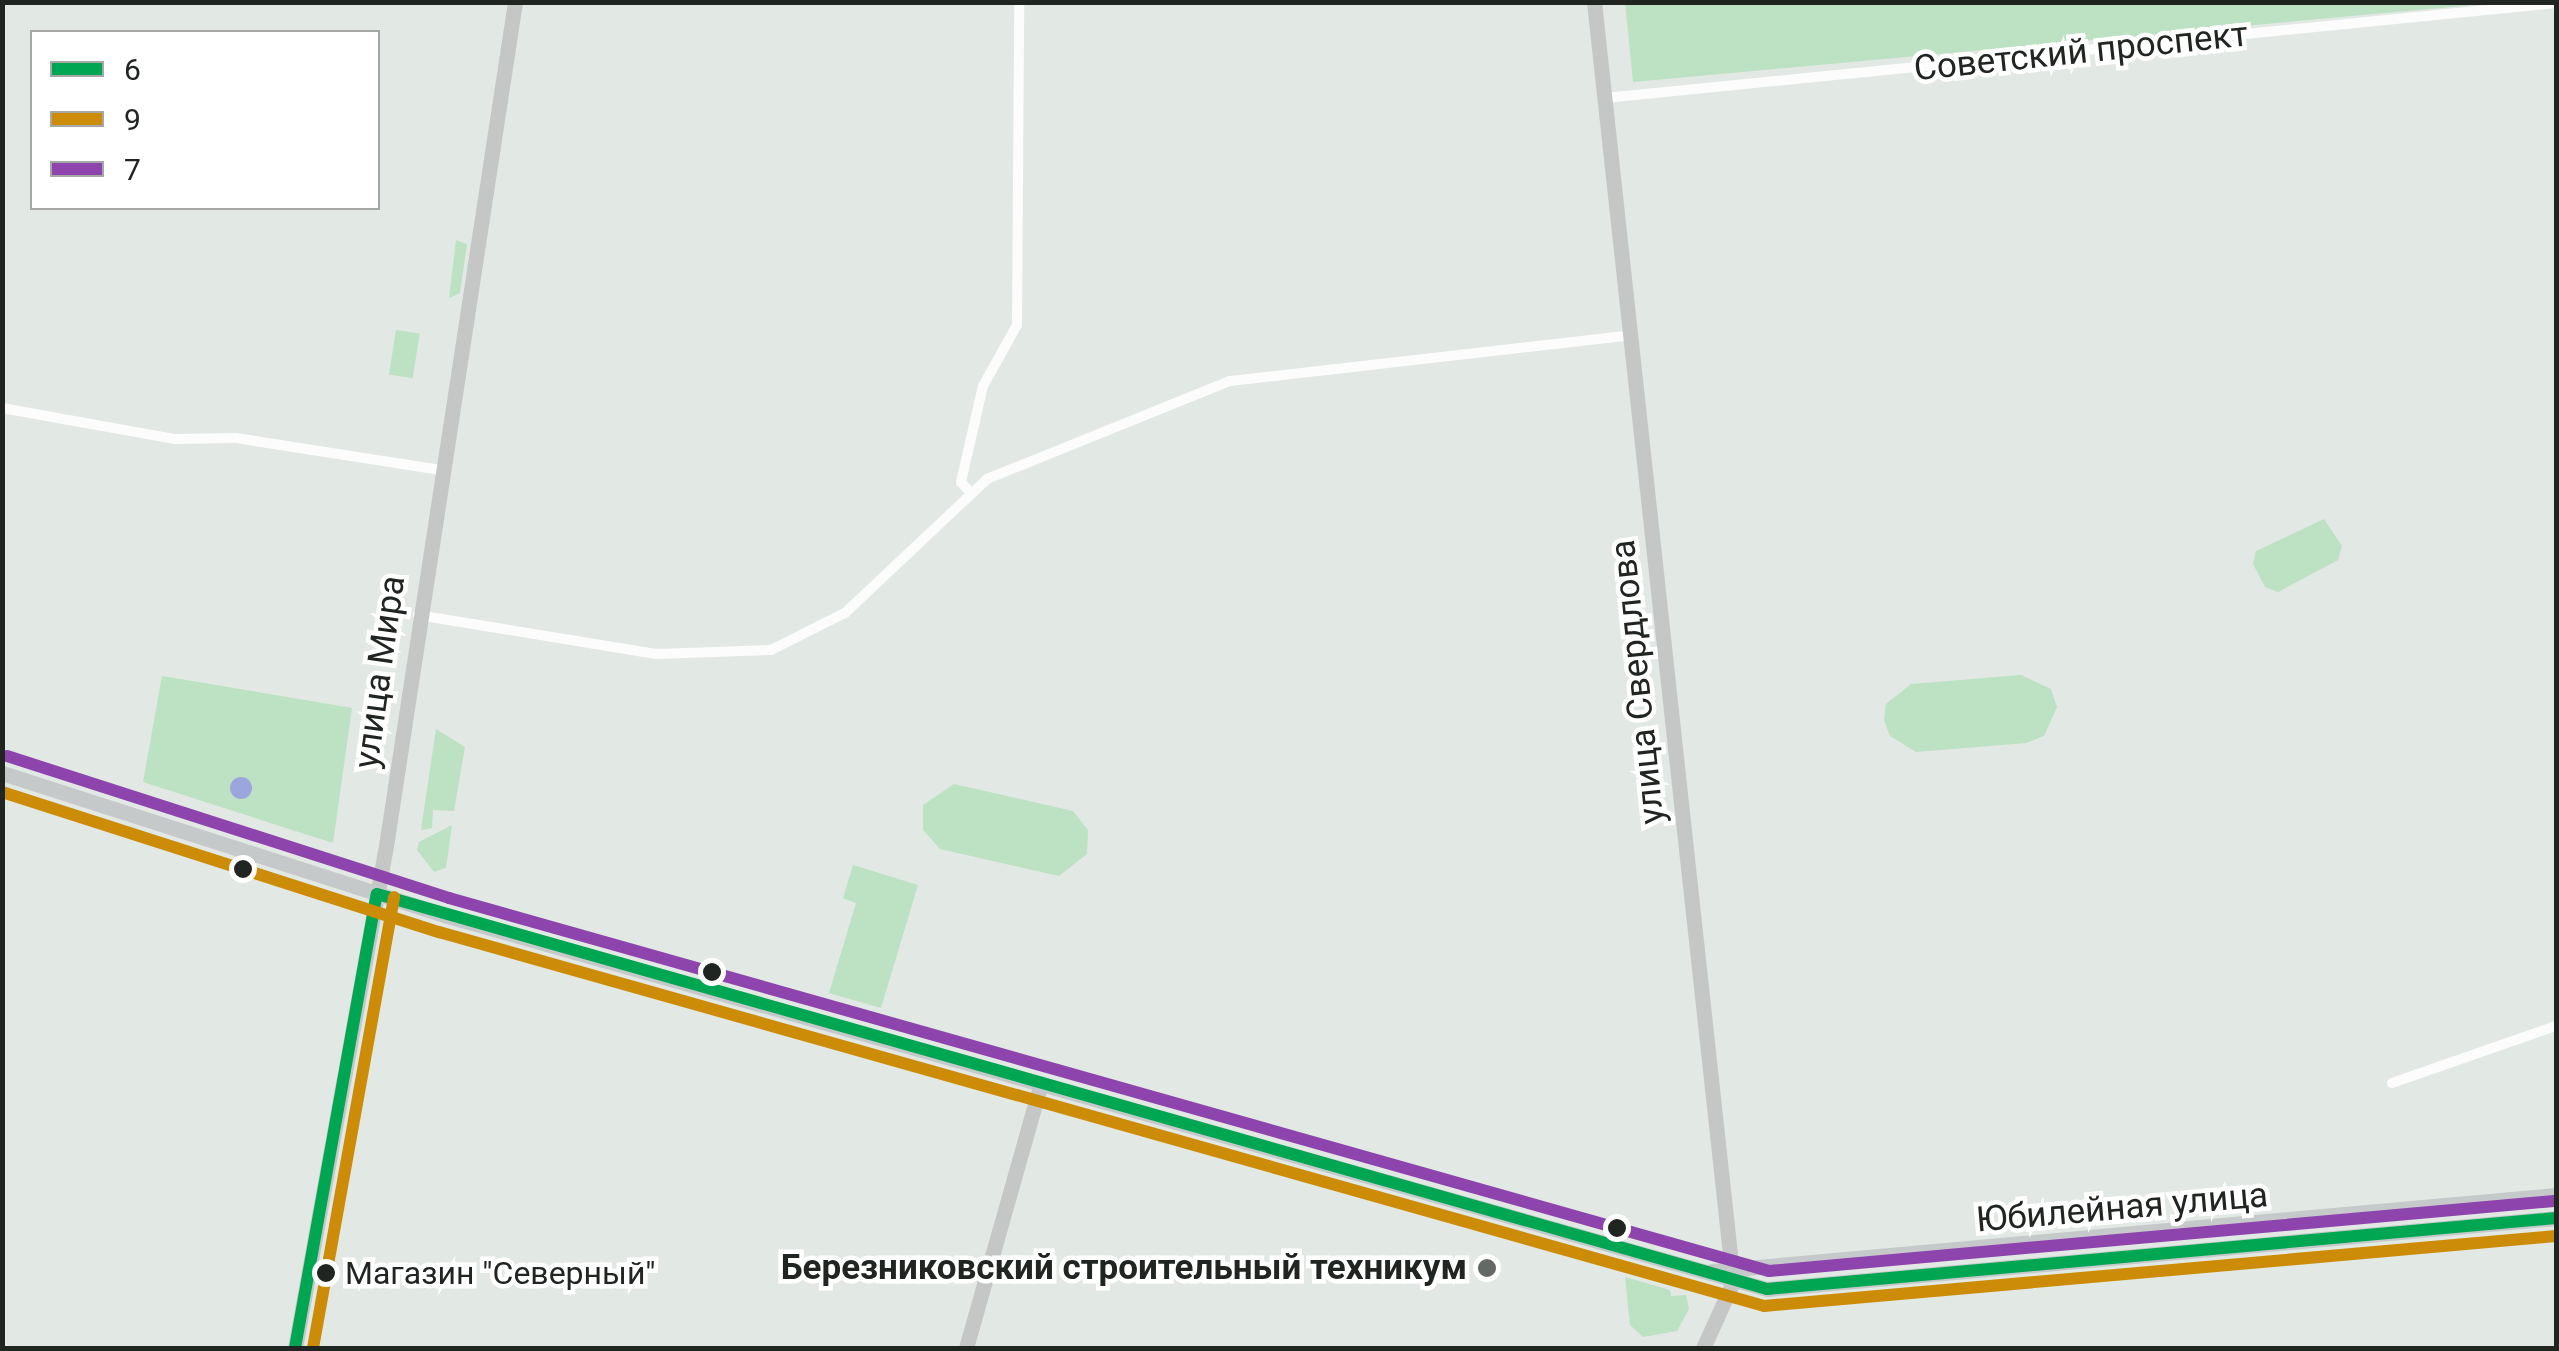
<!DOCTYPE html>
<html>
<head>
<meta charset="utf-8">
<style>
	body { margin:0 }
	#map { position:relative; width:2559px; height:1351px; overflow:hidden; background:#e2e8e3; font-family:Roboto,sans-serif }
	div>[style] { position:absolute }
	.green>* { inset:0; background:#bde1c3; transform-origin:0 0 }
	.water>* { inset:0; background:#9ba6dc }
	.round { border-radius:50% }
	.street>* { height:10px; margin:-5px; padding:0 5px; transform-origin:5px; border-radius:5px; background:#fbfcfb }
	.secondary>* { height:15px; margin:-7.5px; padding:0 7.5px; transform-origin:7.5px; border-radius:7.5px; background:#c5c6c6 }
	.primary>* { height:15px; margin:-7.5px; padding:0 7.5px; transform-origin:7.5px; border-radius:7.5px; background:#c6c9ca }
	.bus-1>* { height:12px; margin:-6px; padding:0 6px; transform-origin:6px; border-radius:6px; background:#00a651 }
	.bus-2>* { height:12px; margin:-6px; padding:0 6px; transform-origin:6px; border-radius:6px; background:#cc8c07 }
	.bus-3>* { height:12px; margin:-6px; padding:0 6px; transform-origin:6px; border-radius:6px; background:#8e44ad }
	.dots>* { width:28px; height:28px; translate:-50% -50%; box-sizing:border-box; border:5px solid #fff; border-radius:50% }
	span { translate:-50% -50%; white-space:nowrap; text-align:center; line-height:1.15; -webkit-text-stroke:9px #fff; paint-order:stroke }
	.bus-label { font-size:32px; color:#212521 }
	.left { translate:0 -50%; text-align:left }
	.street-label { font-size:35px; color:#212521 }
	.poi-label { font-size:35px; color:#212521; font-weight:700 }
	.right { translate:-100% -50%; text-align:right }
	.frame { position:absolute; inset:0; border:5px solid #212521; pointer-events:none }
	.legend { position:absolute; left:30px; top:30px; width:350px; height:180px; box-sizing:border-box; background:#fff; border:2px solid #a6a8a6; margin:0; padding:12px 18px; list-style:none; font-size:30px; color:#212521 }
	.legend li { display:flex; align-items:center; gap:20px; height:50px }
	.legend b { width:50px; border:2px solid #a6a8a6 }
</style>
</head>
<body>
<div id="map">
	<div class="green">
		<i style="clip-path:polygon(1625px 2px,2494px 2px,2494px 3px,1633px 82px)"></i>
		<i style="clip-path:polygon(456px 240px,467px 244px,460px 293px,449px 298px)"></i>
		<i style="left:396px;top:330px;width:24px;height:45px;rotate:9deg"></i>
		<i style="clip-path:polygon(2324px 519px,2342px 546px,2338px 560px,2278px 592px,2265px 587px,2253px 564px,2256px 551px)"></i>
		<i style="clip-path:polygon(2021px 675px,2051px 689px,2057px 707px,2044px 736px,2026px 743px,1916px 752px,1890px 736px,1884px 720px,1886px 704px,1911px 684px)"></i>
		<i style="clip-path:polygon(162px 676px,352px 708px,333px 843px,143px 782px)"></i>
		<i style="clip-path:polygon(436px 729px,465px 747px,454px 811px,433px 810px,432px 828px,421px 830px)"></i>
		<i style="clip-path:polygon(954px 784px,1073px 811px,1088px 830px,1087px 854px,1059px 876px,940px 849px,923px 830px,923px 805px)"></i>
		<i style="clip-path:polygon(452px 825px,446px 868px,434px 872px,417px 850px,419px 842px)"></i>
		<i style="clip-path:polygon(853px 865px,918px 885px,881px 1008px,829px 993px,856px 903px,843px 898px)"></i>
		<i style="clip-path:polygon(1625px 1277px,1670px 1290px,1671px 1296px,1686px 1295px,1689px 1309px,1677px 1331px,1643px 1337px,1630px 1325px)"></i>
	</div>
	<div class="water">
		<i class="round" style="left:230px;top:777px;width:22px;height:22px"></i>
	</div>
	<div class="street">
		<i style="left:1605px;top:98px;width:956px;rotate:-5.7deg"></i>
		<i style="left:2px;top:408px;width:176px;rotate:10.2deg"></i>
		<i style="left:175px;top:439px;width:61px;rotate:-0.9deg"></i>
		<i style="left:236px;top:438px;width:207px;rotate:8.9deg"></i>
		<i style="left:969px;top:491px;width:12px;rotate:-132deg"></i>
		<i style="left:961px;top:482px;width:98px;rotate:-77.1deg"></i>
		<i style="left:983px;top:386px;width:70px;rotate:-60.9deg"></i>
		<i style="left:1017px;top:325px;width:323px;rotate:-89.6deg"></i>
		<i style="left:418px;top:615px;width:241px;rotate:9.3deg"></i>
		<i style="left:656px;top:654px;width:115px;rotate:-2deg"></i>
		<i style="left:771px;top:650px;width:83px;rotate:-26.6deg"></i>
		<i style="left:845px;top:613px;width:195px;rotate:-43.3deg"></i>
		<i style="left:987px;top:479px;width:262px;rotate:-22deg"></i>
		<i style="left:1230px;top:381px;width:404px;rotate:-6.5deg"></i>
		<i style="left:2392px;top:1083px;width:174px;rotate:-19.2deg"></i>
	</div>
	<div class="secondary">
		<i style="left:1594px;top:2px;width:1288px;rotate:83.8deg"></i>
		<i style="left:1733px;top:1282px;width:72px;rotate:114.4deg"></i>
		<i style="left:295px;top:1348px;width:510px;rotate:-79.73deg"></i>
		<i style="left:386px;top:846px;width:854px;rotate:-81.31deg"></i>
		<i style="left:966px;top:1348px;width:275px;rotate:-74.2deg"></i>
	</div>
	<div class="primary">
		<i style="left:2px;top:773px;width:464px;rotate:17.8deg"></i>
		<i style="left:444px;top:915px;width:1375px;rotate:15.79deg"></i>
		<i style="left:1767px;top:1289px;width:792px;rotate:-5.14deg"></i>
		<i style="left:1712px;top:1271px;width:847px;rotate:-5.15deg"></i>
	</div>
	<div class="bus-1">
		<i style="left:377px;top:894px;width:1445px;rotate:15.86deg"></i>
		<i style="left:1767px;top:1289px;width:792px;rotate:-5.14deg"></i>
		<i style="left:295px;top:1348px;width:461px;rotate:-79.8deg"></i>
	</div>
	<div class="bus-2">
		<i style="left:2px;top:792px;width:459px;rotate:17.8deg"></i>
		<i style="left:439px;top:932px;width:1377px;rotate:15.76deg"></i>
		<i style="left:1764px;top:1306px;width:795px;rotate:-5.05deg"></i>
		<i style="left:313px;top:1348px;width:458px;rotate:-79.8deg"></i>
	</div>
	<div class="bus-3">
		<i style="left:7px;top:756px;width:464px;rotate:17.8deg"></i>
		<i style="left:449px;top:898px;width:1372px;rotate:15.78deg"></i>
		<i style="left:1769px;top:1271px;width:788px;rotate:-5.1deg"></i>
	</div>
	<div class="dots">
		<i style="left:243px;top:869px;background:#212521"></i>
		<i style="left:712px;top:972px;background:#212521"></i>
		<i style="left:1617px;top:1228px;background:#212521"></i>
		<i style="left:1487px;top:1268px;background:#656965"></i>
		<i style="left:326px;top:1273px;background:#212521"></i>
	</div>
	<div class="bus-label">
		<span class="left" style="left:345px;top:1273px">Магазин "Северный"</span>
	</div>
	<div class="street-label">
		<span style="left:2081px;top:52px;rotate:-6deg">Советский проспект</span>
		<span style="left:380px;top:672px;rotate:-82deg">улица Мира</span>
		<span style="left:1638px;top:682px;rotate:-96deg">улица Свердлова</span>
		<span style="left:2122px;top:1208px;rotate:-5deg">Юбилейная улица</span>
	</div>
	<div class="poi-label">
		<span class="right" style="left:1467px;top:1268px">Березниковский строительный техникум</span>
	</div>
	<div class="frame"></div>
	<ul class="legend">
	<li><b style="height:12px;background:#00a651"></b>6</li>
	<li><b style="height:12px;background:#cc8c07"></b>9</li>
	<li><b style="height:12px;background:#8e44ad"></b>7</li>
	</ul>
</div>
</body>
</html>
